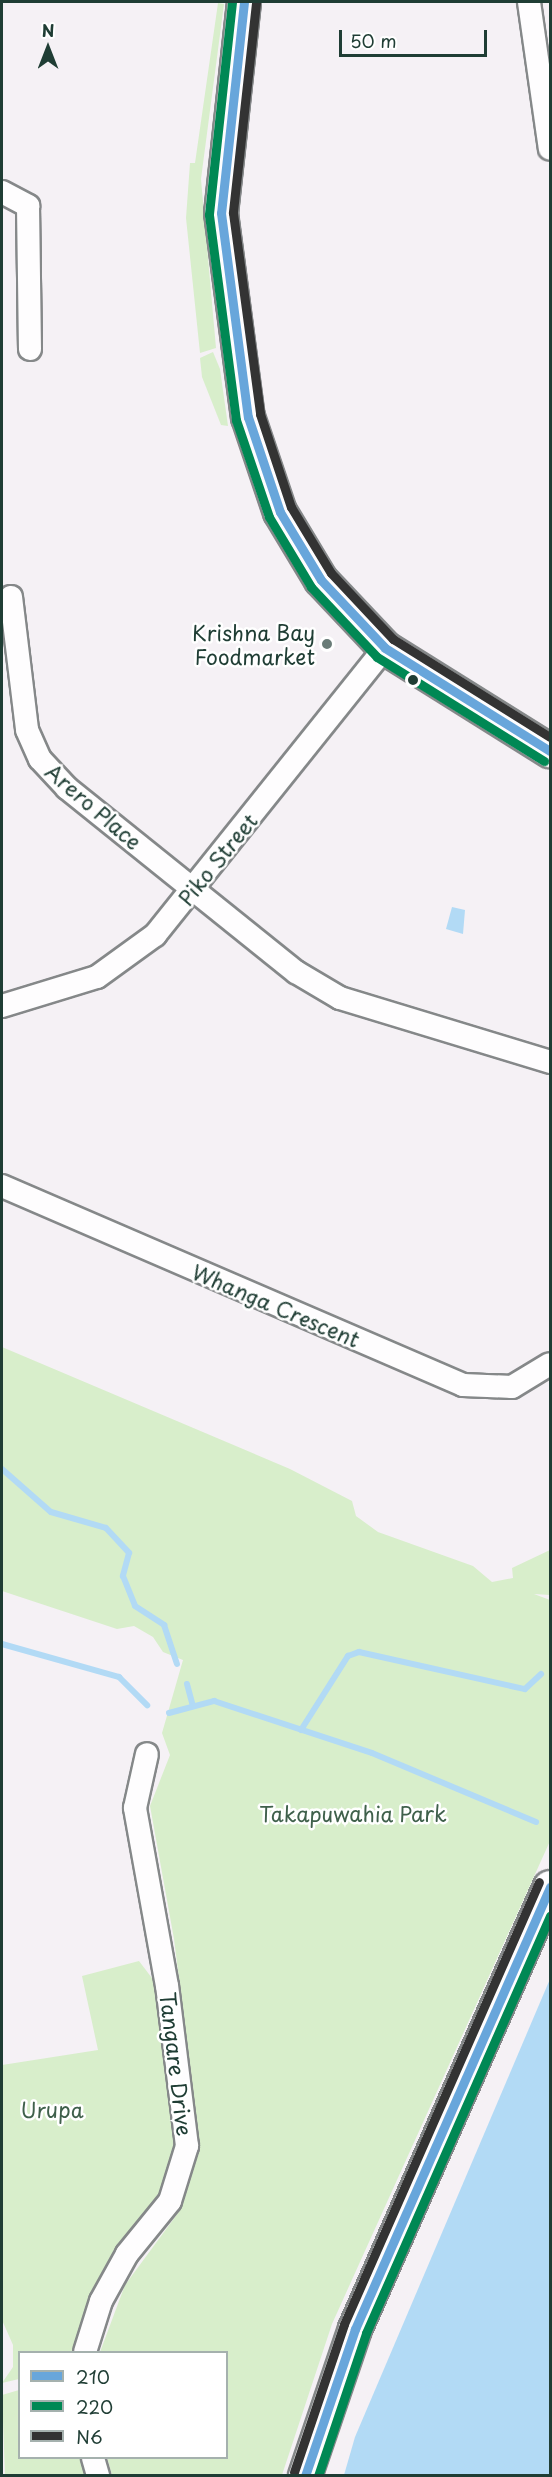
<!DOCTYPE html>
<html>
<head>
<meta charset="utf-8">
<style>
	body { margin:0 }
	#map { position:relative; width:552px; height:2477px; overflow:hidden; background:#f5f1f5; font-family:"Playpen Sans",sans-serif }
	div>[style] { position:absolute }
	.green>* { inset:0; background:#d8eecb }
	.water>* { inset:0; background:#b2daf5 }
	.stream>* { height:6px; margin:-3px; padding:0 3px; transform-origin:3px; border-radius:3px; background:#b2daf5 }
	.roads { filter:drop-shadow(2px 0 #858889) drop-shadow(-2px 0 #858889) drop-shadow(0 2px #858889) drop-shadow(0 -2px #858889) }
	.street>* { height:22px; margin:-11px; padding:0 11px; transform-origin:11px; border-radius:11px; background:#fefdfe }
	.secondary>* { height:32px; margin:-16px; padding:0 16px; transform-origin:16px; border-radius:16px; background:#fefdfe }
	.bus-1>* { height:9px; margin:-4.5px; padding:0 4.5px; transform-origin:4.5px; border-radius:4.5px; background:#68a6db }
	.bus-2>* { height:9px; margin:-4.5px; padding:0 4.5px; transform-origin:4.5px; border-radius:4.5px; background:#008854 }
	.bus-3>* { height:9px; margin:-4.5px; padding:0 4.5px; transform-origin:4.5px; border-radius:4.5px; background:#333 }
	.dots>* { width:16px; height:16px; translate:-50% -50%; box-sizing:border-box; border:3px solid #fff; border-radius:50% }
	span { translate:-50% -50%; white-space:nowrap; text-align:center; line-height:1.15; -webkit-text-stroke:5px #fff; paint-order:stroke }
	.poi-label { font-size:21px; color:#1f3d34 }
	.right { translate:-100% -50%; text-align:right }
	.street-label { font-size:21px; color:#1f3d34 }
	.park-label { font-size:21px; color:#3f604b }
	.frame { position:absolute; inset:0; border:3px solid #1f3d34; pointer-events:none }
	.legend { position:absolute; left:18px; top:2351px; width:210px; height:108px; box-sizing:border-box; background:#fff; border:2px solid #a5b1ae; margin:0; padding:8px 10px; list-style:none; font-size:18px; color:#1f3d34 }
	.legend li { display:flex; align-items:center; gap:12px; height:30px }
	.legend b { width:30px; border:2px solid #a5b1ae }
	.north { position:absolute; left:18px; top:18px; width:60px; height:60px; -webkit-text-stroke:4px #fff; paint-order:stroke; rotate:0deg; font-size:16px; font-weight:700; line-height:24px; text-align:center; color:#1f3d34 }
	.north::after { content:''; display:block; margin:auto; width:21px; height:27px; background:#1f3d34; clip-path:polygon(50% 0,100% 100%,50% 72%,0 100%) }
	.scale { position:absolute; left:339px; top:30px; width:148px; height:27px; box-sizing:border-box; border:3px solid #1f3d34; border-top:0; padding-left:8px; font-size:18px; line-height:21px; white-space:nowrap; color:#1f3d34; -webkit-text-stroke:4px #fff; paint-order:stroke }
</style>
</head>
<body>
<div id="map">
	<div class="green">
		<i style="clip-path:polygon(218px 3px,224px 4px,201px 179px,216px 348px,200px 353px,186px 218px,190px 163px,195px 163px)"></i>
		<i style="clip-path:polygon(213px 352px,220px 369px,228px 426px,221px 425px,202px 377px,200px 358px)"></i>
		<i style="clip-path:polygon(2px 1347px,290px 1469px,352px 1501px,356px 1516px,378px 1532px,473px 1566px,492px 1582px,513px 1578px,512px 1568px,550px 1550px,550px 1595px,534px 1594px,550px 1600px,550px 1841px,332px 2324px,282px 2475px,112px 2475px,107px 2458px,226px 2458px,226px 2352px,100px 2352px,125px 2285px,178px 2213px,199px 2137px,174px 1939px,150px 1806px,170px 1755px,162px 1733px,183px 1660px,163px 1652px,153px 1637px,134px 1626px,117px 1629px,2px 1591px)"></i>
		<i style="clip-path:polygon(139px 1961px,158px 1986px,177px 2128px,167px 2186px,77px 2352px,20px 2352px,19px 2379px,2px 2383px,13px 2367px,13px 2345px,2px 2320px,2px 2065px,98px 2050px,82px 1976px)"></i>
		<i style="clip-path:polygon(19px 2390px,20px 2458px,83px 2458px,88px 2475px,5px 2475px,2px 2395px)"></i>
	</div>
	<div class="water">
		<i style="clip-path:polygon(452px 907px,465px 910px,463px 934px,446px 929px)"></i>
		<i style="clip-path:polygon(550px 1979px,550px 2475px,344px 2475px,355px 2437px)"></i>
	</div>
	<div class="stream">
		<i style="left:2px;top:1469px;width:65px;rotate:41.3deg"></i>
		<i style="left:51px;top:1512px;width:57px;rotate:16.2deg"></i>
		<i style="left:106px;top:1528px;width:34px;rotate:47deg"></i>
		<i style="left:129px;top:1553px;width:24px;rotate:105deg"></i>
		<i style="left:123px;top:1576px;width:32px;rotate:68deg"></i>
		<i style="left:135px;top:1606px;width:35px;rotate:33deg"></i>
		<i style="left:164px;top:1625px;width:41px;rotate:71.6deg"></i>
		<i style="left:2px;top:1644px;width:122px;rotate:15.8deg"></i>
		<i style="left:119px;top:1677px;width:40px;rotate:45deg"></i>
		<i style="left:187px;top:1684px;width:23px;rotate:75deg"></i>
		<i style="left:169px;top:1713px;width:47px;rotate:-14.9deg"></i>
		<i style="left:214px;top:1701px;width:166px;rotate:18.2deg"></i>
		<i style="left:372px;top:1753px;width:178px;rotate:22.8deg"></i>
		<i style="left:301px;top:1730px;width:88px;rotate:-57.6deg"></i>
		<i style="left:348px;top:1656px;width:12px;rotate:-20deg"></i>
		<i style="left:359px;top:1652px;width:170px;rotate:12.6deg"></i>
		<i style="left:525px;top:1689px;width:22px;rotate:-43deg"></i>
	</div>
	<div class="roads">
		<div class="street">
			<i style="left:529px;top:2px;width:148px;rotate:81.9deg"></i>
			<i style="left:2px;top:192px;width:30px;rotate:28deg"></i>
			<i style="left:28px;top:206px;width:143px;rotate:89.2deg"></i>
			<i style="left:11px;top:597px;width:134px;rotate:83.1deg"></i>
			<i style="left:27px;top:730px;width:32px;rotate:66deg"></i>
			<i style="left:40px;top:759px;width:40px;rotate:47deg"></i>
			<i style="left:67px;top:788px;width:294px;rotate:38.8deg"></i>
			<i style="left:296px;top:972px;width:51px;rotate:30.6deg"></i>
			<i style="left:340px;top:998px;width:220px;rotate:16.9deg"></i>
			<i style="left:2px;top:1006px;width:99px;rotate:-17deg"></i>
			<i style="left:97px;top:977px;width:72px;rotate:-35.9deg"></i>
			<i style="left:155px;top:935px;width:368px;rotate:-51.3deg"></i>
			<i style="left:2px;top:1186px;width:502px;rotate:23.35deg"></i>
			<i style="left:463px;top:1385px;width:49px;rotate:2.3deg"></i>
			<i style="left:512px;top:1387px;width:44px;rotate:-31.2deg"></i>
			<i style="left:85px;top:2352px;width:53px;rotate:-72.6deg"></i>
			<i style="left:101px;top:2301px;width:54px;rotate:-61deg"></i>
			<i style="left:127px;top:2254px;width:68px;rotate:-50.9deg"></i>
			<i style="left:170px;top:2201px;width:58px;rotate:-72.8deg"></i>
			<i style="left:187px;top:2146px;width:161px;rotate:-97.1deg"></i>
			<i style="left:167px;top:1986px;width:181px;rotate:-100.2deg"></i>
			<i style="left:135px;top:1808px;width:55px;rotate:-77.5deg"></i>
			<i style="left:93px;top:2458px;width:19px;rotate:74deg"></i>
		</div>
		<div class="secondary">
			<i style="left:244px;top:2px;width:212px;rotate:96.2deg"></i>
			<i style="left:221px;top:213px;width:206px;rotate:82.5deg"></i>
			<i style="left:248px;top:417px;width:100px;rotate:71.4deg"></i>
			<i style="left:280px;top:512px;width:79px;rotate:58.9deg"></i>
			<i style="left:321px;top:580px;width:93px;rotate:46.7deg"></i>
			<i style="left:385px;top:648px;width:195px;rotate:32deg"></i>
			<i style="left:305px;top:2476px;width:155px;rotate:-71.2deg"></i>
			<i style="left:355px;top:2329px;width:483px;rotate:-66.2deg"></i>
		</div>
	</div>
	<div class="bus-1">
		<i style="left:244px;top:2px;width:212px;rotate:96.2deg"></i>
		<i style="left:221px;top:213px;width:206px;rotate:82.5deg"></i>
		<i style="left:248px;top:417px;width:100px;rotate:71.4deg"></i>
		<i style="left:280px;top:512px;width:79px;rotate:58.9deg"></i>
		<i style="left:321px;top:580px;width:93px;rotate:46.7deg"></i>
		<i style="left:385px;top:648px;width:195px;rotate:32deg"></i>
		<i style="left:305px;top:2476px;width:155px;rotate:-71.2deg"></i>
		<i style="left:355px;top:2329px;width:483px;rotate:-66.2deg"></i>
	</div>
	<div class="bus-2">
		<i style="left:232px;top:2px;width:214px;rotate:96.2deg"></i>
		<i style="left:209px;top:215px;width:207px;rotate:82.5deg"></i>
		<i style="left:236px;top:420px;width:102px;rotate:71.2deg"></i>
		<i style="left:269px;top:517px;width:82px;rotate:59deg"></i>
		<i style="left:311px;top:587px;width:96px;rotate:46.7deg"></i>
		<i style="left:377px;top:657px;width:197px;rotate:31.9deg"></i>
		<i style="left:318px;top:2476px;width:151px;rotate:-71.4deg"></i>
		<i style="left:366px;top:2333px;width:456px;rotate:-66.2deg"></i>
	</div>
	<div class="bus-3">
		<i style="left:256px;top:3px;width:211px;rotate:96.3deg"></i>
		<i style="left:233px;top:213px;width:203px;rotate:82.3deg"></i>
		<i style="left:260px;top:414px;width:98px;rotate:71.6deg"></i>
		<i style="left:291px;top:507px;width:77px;rotate:58.8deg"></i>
		<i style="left:331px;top:573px;width:91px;rotate:46.8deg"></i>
		<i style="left:393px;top:639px;width:185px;rotate:32deg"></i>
		<i style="left:294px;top:2472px;width:156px;rotate:-71.3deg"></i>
		<i style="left:344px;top:2324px;width:483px;rotate:-66.2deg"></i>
	</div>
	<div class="dots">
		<i style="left:327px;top:644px;background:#6a7c78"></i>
		<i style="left:413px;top:680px;background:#1f3d34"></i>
	</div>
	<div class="poi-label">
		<span class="right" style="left:315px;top:644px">Krishna Bay<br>Foodmarket</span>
	</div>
	<div class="street-label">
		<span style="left:94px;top:806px;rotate:41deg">Arero Place</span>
		<span style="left:217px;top:859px;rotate:-51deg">Piko Street</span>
		<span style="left:276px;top:1305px;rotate:23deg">Whanga Crescent</span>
		<span style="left:177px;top:2064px;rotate:83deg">Tangare Drive</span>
	</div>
	<div class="park-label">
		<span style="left:353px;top:1813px">Takapuwahia Park</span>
		<span style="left:52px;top:2109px">Urupa</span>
	</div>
	<div class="frame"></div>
	<ul class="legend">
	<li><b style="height:8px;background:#68a6db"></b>210</li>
	<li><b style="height:8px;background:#008854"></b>220</li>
	<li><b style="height:8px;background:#333"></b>N6</li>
	</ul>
	<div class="north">N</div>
	<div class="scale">50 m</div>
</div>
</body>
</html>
